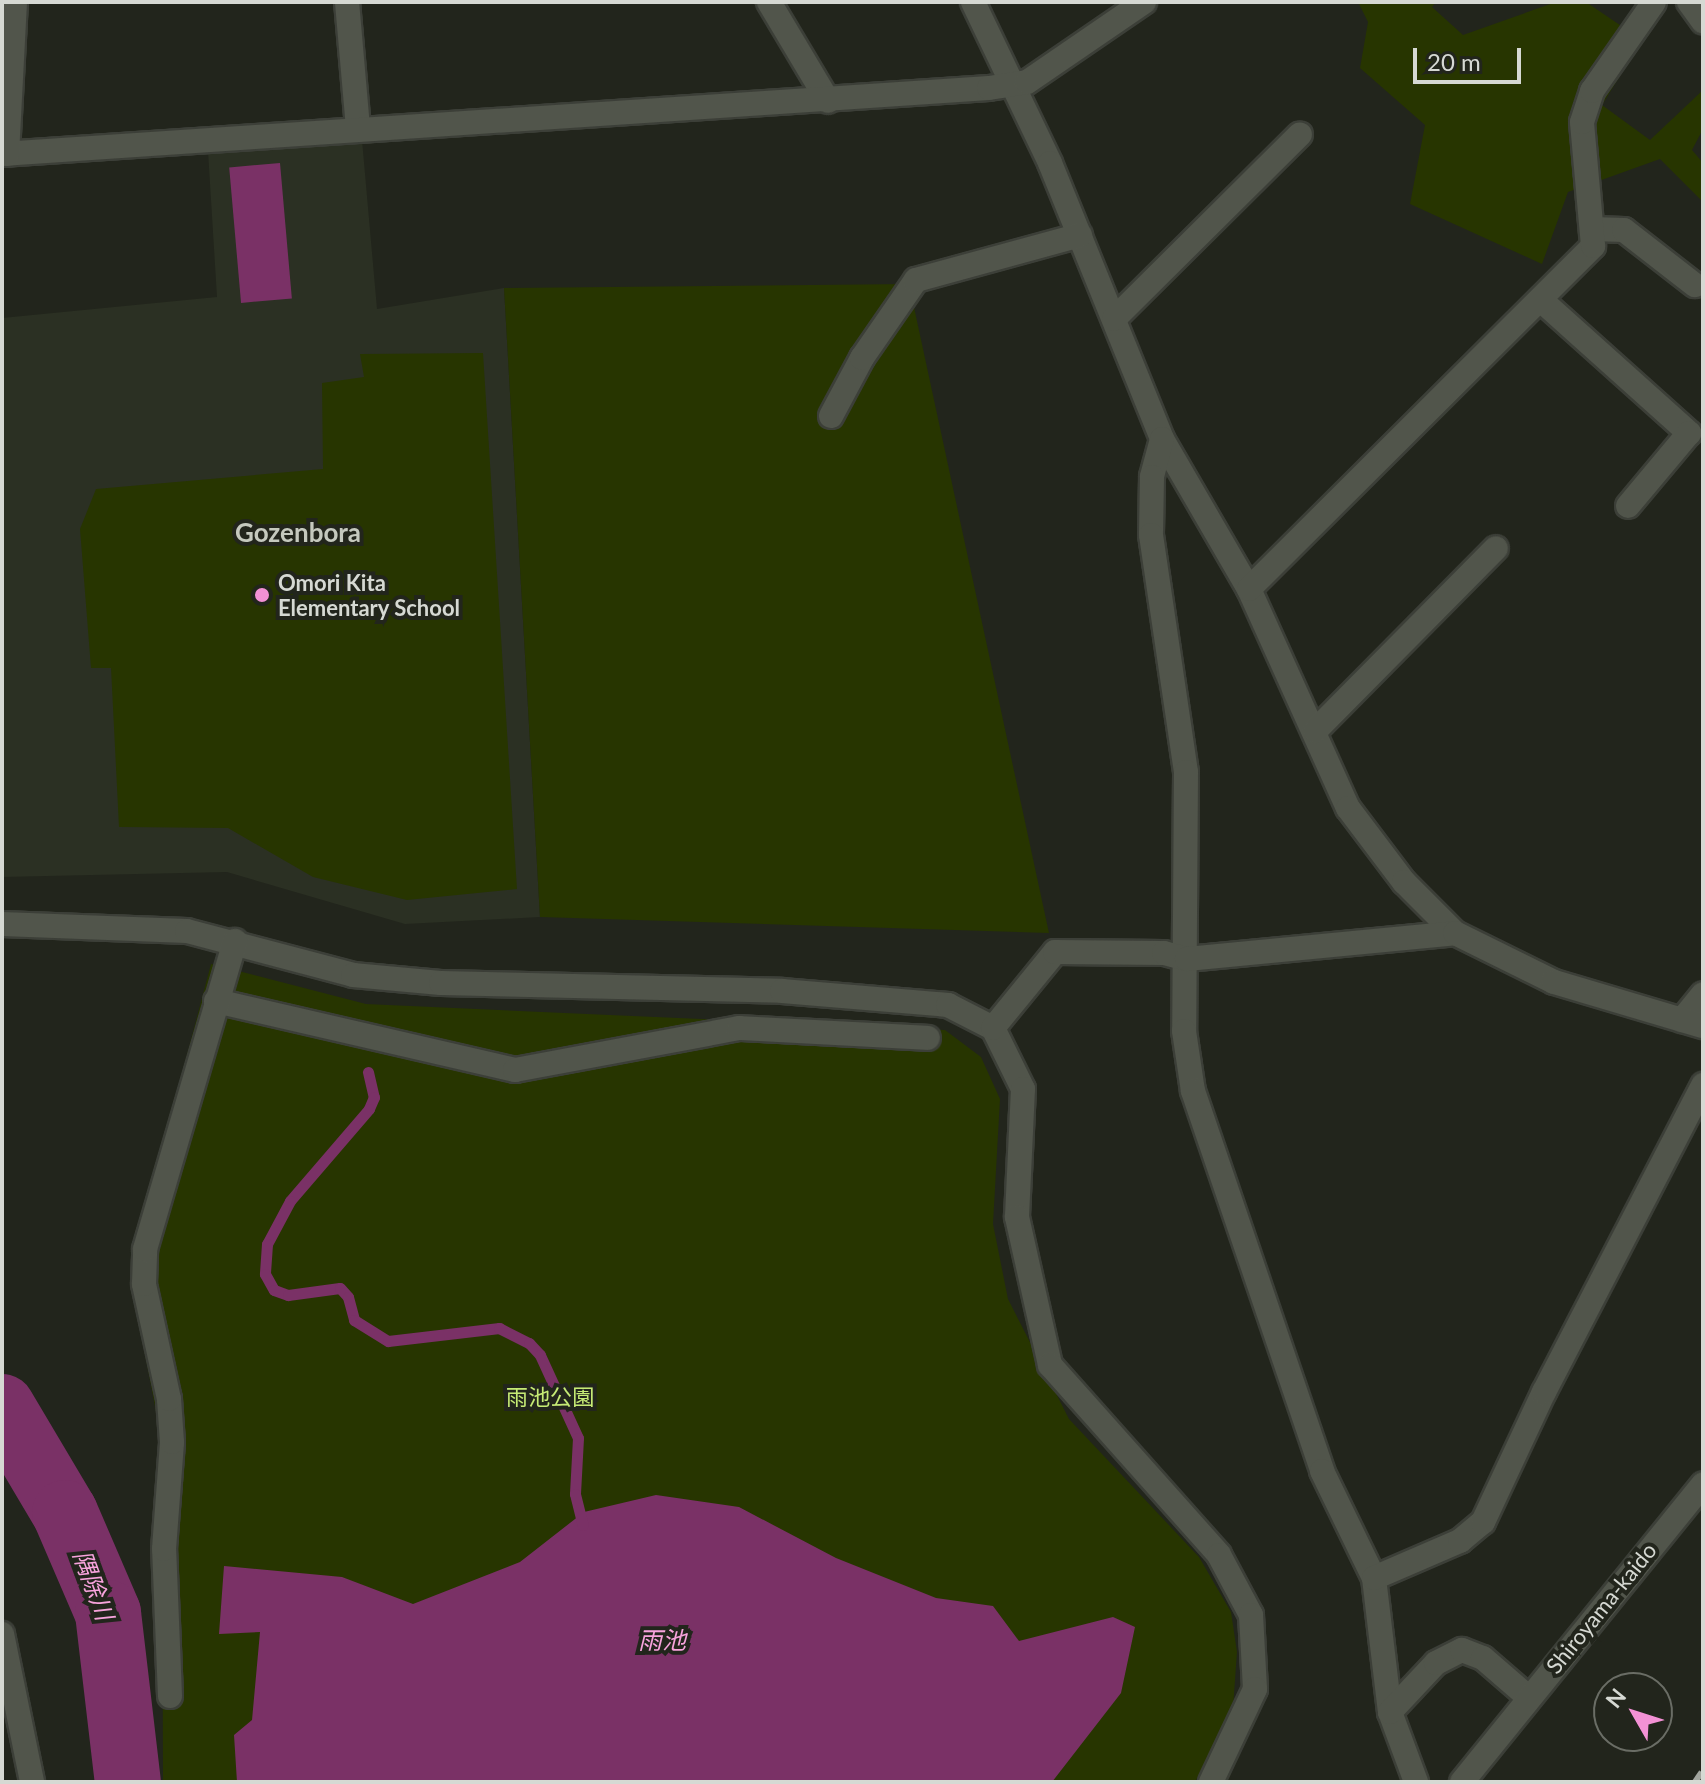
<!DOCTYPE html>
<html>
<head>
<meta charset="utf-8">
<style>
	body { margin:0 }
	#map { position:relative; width:1705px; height:1784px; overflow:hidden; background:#22251c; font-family:Lato,"Noto Sans JP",sans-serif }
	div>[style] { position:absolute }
	.built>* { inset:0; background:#2b3023 }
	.green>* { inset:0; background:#273500 }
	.water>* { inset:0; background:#7a3166; transform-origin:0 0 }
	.stream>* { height:11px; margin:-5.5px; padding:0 5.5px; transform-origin:5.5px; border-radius:5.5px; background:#7a3166 }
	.river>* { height:66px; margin:-33px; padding:0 33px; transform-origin:33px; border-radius:33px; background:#7a3166 }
	.roads { filter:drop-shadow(2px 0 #3c3f38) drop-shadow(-2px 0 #3c3f38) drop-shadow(0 2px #3c3f38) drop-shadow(0 -2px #3c3f38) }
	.minor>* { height:24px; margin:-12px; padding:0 12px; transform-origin:12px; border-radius:12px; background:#51554b }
	.rail>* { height:6px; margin-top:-3px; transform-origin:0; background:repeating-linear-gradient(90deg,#a2a59e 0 12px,transparent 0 18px) }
	.dots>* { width:22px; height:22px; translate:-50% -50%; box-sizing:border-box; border:4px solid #22251c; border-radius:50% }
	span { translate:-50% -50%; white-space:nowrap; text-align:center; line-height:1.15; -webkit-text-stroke:8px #22251c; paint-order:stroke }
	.poi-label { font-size:22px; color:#d6d9d3; font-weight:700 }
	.left { translate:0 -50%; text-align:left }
	.park-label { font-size:22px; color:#c6eb75 }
	.street-label { font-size:22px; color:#d6d9d3 }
	.water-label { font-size:24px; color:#f7a3dc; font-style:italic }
	.quarter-label { font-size:26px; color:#c5c9be; font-weight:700 }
	.frame { position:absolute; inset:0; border:4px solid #d6d9d3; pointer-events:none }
	.north { position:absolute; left:1593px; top:1672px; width:80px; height:80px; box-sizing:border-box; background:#22251c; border:2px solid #6a6d65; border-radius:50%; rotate:309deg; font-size:22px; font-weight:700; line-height:32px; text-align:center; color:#d6d9d3 }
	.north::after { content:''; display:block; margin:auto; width:28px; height:36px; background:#f391d5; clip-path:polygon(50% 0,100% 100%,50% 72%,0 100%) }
	.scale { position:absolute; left:1413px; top:48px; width:108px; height:36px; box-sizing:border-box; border:4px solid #d6d9d3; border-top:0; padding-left:10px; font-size:24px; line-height:28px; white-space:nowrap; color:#d6d9d3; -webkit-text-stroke:6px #22251c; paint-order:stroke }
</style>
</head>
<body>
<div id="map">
	<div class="built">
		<i style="clip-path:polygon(362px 140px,377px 309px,504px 288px,540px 917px,405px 924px,227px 872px,2px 877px,2px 318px,217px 297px,208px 151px)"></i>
	</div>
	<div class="green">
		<i style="clip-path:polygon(1358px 2px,1436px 2px,1432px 7px,1463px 35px,1556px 2px,1586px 2px,1642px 40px,1602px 105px,1650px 140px,1703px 90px,1703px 129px,1692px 150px,1703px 163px,1703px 202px,1660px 159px,1568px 192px,1542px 264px,1410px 204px,1425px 125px,1360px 68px,1368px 22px)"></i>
		<i style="clip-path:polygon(909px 284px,1049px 933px,540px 917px,504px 288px)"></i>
		<i style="clip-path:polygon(483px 353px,517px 889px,407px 900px,313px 877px,228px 828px,119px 827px,111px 668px,91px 668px,80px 529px,96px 489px,323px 469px,322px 383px,364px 377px,360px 354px)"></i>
		<i style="clip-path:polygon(211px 964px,366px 1004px,945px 1030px,981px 1057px,1000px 1099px,993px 1224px,1008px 1299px,1069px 1419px,1199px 1557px,1231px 1612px,1237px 1652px,1233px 1708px,1195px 1782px,163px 1782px,162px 1443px,134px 1297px,136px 1248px)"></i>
	</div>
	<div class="water">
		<i style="left:280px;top:163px;width:136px;height:51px;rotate:85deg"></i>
		<i style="clip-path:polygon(656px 1495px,739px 1507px,836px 1558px,936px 1598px,993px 1606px,1019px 1641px,1113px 1617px,1135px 1627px,1121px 1693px,1052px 1782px,237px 1782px,234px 1735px,252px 1720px,260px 1632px,219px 1634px,224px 1566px,342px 1577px,413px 1604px,520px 1562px,584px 1512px)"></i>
	</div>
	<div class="stream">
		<i style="left:368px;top:1072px;width:26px;rotate:77deg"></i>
		<i style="left:374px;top:1097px;width:13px;rotate:113deg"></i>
		<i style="left:369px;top:1109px;width:121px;rotate:130.7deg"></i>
		<i style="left:290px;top:1201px;width:49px;rotate:118.1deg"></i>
		<i style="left:267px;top:1244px;width:30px;rotate:94deg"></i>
		<i style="left:265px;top:1274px;width:18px;rotate:61deg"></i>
		<i style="left:274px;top:1290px;width:15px;rotate:20deg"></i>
		<i style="left:288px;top:1295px;width:52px;rotate:-7.7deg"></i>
		<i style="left:340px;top:1288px;width:12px;rotate:48deg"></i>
		<i style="left:348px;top:1297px;width:24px;rotate:75deg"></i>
		<i style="left:354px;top:1320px;width:40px;rotate:32deg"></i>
		<i style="left:388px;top:1341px;width:112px;rotate:-6.7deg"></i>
		<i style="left:499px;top:1328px;width:34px;rotate:27deg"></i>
		<i style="left:529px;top:1343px;width:16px;rotate:47deg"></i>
		<i style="left:540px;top:1355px;width:91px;rotate:65.4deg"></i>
		<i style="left:578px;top:1438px;width:56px;rotate:93.1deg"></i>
		<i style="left:575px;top:1494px;width:32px;rotate:76deg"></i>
	</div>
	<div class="river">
		<i style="left:2px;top:1407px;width:123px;rotate:59.3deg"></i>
		<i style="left:65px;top:1513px;width:109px;rotate:66.7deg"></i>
		<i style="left:108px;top:1613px;width:170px;rotate:83.3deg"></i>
	</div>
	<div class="roads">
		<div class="minor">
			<i style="left:347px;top:2px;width:127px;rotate:85deg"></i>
			<i style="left:769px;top:2px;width:115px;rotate:59.2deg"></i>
			<i style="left:973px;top:2px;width:178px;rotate:64.4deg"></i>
			<i style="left:1050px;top:163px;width:298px;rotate:67.9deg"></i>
			<i style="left:1162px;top:439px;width:173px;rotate:59.9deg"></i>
			<i style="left:1249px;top:589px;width:240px;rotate:65.7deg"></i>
			<i style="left:1348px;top:808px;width:93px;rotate:52.9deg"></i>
			<i style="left:1404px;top:882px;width:72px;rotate:45deg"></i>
			<i style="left:1689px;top:2px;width:24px;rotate:54deg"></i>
			<i style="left:2px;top:154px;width:989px;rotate:-3.83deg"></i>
			<i style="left:989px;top:88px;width:38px;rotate:-9deg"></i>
			<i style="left:1027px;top:82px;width:142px;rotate:-34.4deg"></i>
			<i style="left:7px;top:154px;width:152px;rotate:-87deg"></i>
			<i style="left:1592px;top:229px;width:32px;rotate:2deg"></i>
			<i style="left:1624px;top:230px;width:90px;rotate:37.8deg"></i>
			<i style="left:1542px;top:301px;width:198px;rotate:41.9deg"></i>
			<i style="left:1689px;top:433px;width:95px;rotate:129.9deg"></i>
			<i style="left:1114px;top:319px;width:262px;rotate:-44.8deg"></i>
			<i style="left:831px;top:416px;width:66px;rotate:-61.9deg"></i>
			<i style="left:862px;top:358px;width:95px;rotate:-55.3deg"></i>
			<i style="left:916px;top:280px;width:170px;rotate:-15.3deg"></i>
			<i style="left:1162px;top:439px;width:39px;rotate:105deg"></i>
			<i style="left:1152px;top:477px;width:58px;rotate:91deg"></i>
			<i style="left:1151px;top:535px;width:240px;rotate:81.6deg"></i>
			<i style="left:1186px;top:772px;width:259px;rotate:90.4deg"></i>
			<i style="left:1184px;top:1031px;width:61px;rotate:81.5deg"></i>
			<i style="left:1193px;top:1091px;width:401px;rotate:71.2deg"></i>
			<i style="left:1322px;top:1471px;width:119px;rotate:64.1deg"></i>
			<i style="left:1374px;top:1578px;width:135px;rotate:83.2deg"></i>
			<i style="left:1390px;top:1712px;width:75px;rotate:69.6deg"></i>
			<i style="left:1249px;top:589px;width:486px;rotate:-44.9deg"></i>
			<i style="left:1593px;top:246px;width:124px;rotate:-95.1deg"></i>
			<i style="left:1582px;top:122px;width:33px;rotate:-72deg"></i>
			<i style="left:1592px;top:91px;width:108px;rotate:-55.1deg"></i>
			<i style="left:1315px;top:731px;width:257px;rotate:-45.3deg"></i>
			<i style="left:2px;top:924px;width:185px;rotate:2.2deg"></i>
			<i style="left:187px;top:931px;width:172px;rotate:14.8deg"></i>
			<i style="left:353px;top:975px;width:88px;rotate:5.2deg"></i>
			<i style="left:441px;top:983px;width:341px;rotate:1.3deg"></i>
			<i style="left:782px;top:991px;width:167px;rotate:4.8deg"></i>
			<i style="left:948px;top:1005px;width:51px;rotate:27.1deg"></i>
			<i style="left:993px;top:1028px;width:68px;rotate:63.8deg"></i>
			<i style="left:1023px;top:1089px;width:128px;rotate:92.7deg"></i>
			<i style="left:1017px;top:1217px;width:152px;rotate:77.4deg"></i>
			<i style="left:1050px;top:1365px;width:254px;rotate:48.3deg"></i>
			<i style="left:1219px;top:1555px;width:68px;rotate:61.9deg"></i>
			<i style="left:1251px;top:1615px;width:74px;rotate:86.9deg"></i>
			<i style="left:1255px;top:1689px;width:103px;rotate:115.3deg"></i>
			<i style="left:216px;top:1001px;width:307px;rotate:13deg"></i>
			<i style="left:515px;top:1070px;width:228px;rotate:-10.6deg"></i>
			<i style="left:739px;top:1028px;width:189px;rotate:3deg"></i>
			<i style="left:1682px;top:1020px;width:33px;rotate:-51deg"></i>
			<i style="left:993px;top:1028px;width:98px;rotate:-50.8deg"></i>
			<i style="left:1055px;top:952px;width:109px;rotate:0.5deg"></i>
			<i style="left:1164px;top:953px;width:24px;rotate:15deg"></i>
			<i style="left:1187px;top:959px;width:269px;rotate:-5.5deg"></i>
			<i style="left:1455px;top:933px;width:110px;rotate:26.3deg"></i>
			<i style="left:1554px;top:982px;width:155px;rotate:16.5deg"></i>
			<i style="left:1374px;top:1578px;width:94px;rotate:-23.3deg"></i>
			<i style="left:1460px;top:1541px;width:30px;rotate:-40deg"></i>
			<i style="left:1483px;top:1522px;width:144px;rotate:-64.9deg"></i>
			<i style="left:1544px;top:1392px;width:346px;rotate:-62.6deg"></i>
			<i style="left:2px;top:1634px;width:151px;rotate:78.5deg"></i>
			<i style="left:170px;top:1696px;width:147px;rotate:-92.3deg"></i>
			<i style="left:164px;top:1549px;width:107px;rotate:-85.7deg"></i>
			<i style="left:172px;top:1442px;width:43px;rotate:-94deg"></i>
			<i style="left:169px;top:1399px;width:118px;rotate:-102.3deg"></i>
			<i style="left:144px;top:1284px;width:35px;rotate:-88deg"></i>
			<i style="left:145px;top:1249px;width:321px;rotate:-73.7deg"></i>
			<i style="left:1390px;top:1712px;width:67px;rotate:-46.8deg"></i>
			<i style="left:1436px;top:1663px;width:29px;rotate:-27deg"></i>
			<i style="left:1462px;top:1650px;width:22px;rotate:21deg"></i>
			<i style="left:1483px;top:1658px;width:60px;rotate:40.9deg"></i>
			<i style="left:1462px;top:1782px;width:383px;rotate:-51deg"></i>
		</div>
	</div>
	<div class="rail">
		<i style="left:1695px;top:1782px;width:14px;rotate:-56deg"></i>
	</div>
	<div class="dots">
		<i style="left:262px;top:595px;background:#f391d5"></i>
	</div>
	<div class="poi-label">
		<span class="left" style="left:278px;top:595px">Omori Kita<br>Elementary School</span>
	</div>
	<div class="park-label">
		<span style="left:550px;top:1397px">雨池公園</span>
	</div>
	<div class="street-label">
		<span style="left:1601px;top:1608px;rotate:-51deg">Shiroyama-kaido</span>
	</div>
	<div class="water-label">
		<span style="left:94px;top:1585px;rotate:70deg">隅除川</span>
		<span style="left:662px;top:1640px">雨池</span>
	</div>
	<div class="quarter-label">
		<span style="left:298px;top:533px">Gozenbora</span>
	</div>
	<div class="frame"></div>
	<div class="north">N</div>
	<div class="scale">20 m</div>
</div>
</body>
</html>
